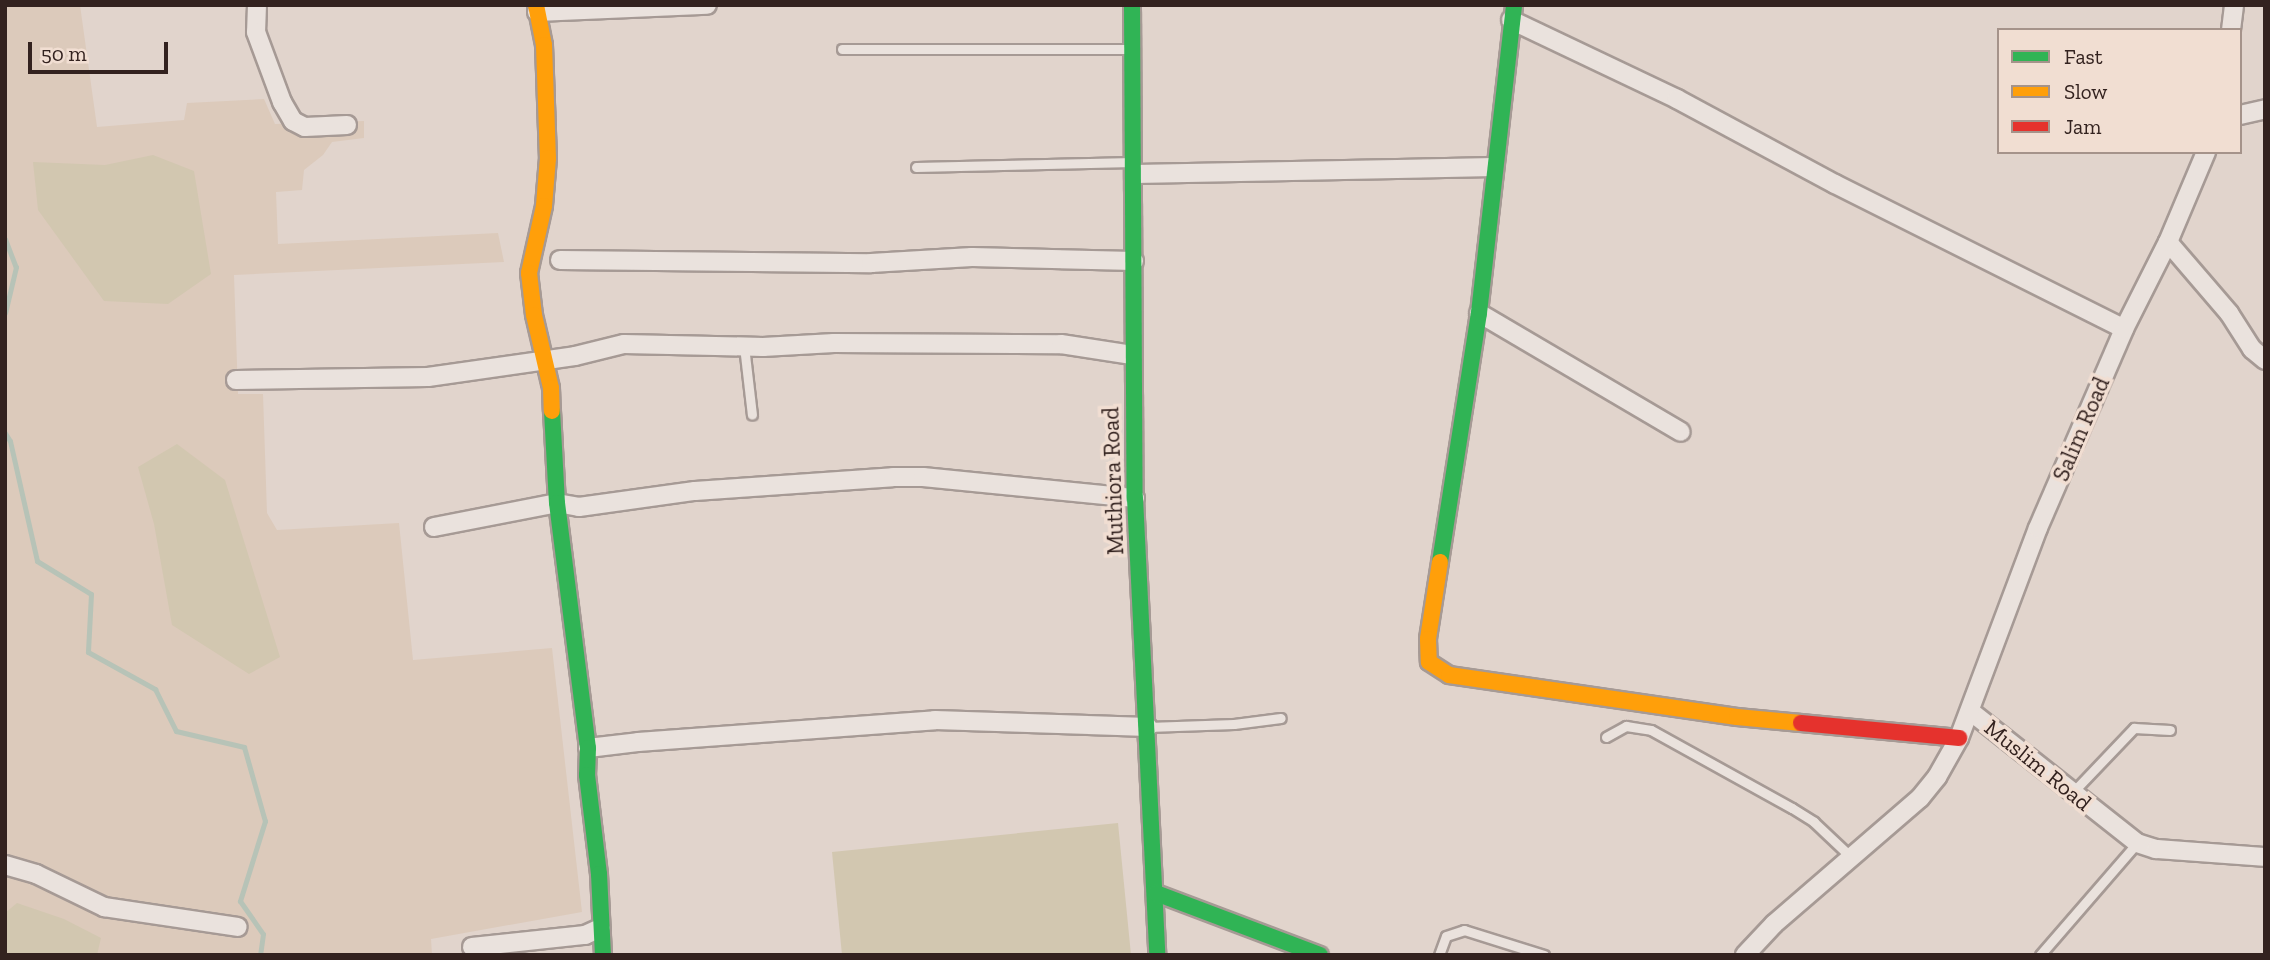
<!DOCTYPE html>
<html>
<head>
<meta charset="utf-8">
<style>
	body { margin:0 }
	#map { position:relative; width:2270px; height:960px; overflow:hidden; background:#e1d4cc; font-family:"Zilla Slab",serif }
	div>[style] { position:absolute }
	.farmland>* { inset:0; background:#dccabb }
	.green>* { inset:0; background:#d2c7b0 }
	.stream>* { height:5px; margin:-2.5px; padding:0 2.5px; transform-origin:2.5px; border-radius:2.5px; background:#b7c3b7 }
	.roads { filter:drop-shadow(2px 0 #a69a95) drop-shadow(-2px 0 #a69a95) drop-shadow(0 2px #a69a95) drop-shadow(0 -2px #a69a95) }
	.lane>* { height:9px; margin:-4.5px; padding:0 4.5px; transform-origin:4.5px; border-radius:4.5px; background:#eae2dd }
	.street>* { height:18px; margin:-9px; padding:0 9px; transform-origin:9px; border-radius:9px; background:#eae2dd }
	.fast>* { height:16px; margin:-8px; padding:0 8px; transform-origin:8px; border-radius:8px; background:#30b455 }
	.slow>* { height:16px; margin:-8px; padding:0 8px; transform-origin:8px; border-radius:8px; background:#ff9f0a }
	.jam>* { height:16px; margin:-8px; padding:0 8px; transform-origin:8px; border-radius:8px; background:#e5322d }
	span { translate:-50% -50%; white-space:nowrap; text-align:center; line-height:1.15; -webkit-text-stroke:7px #f1ded2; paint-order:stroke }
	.street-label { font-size:23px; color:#33221f }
	.frame { position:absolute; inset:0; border:7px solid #33221f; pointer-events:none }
	.legend { position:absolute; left:1997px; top:28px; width:245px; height:126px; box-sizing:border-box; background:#f1ded2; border:2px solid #a5938a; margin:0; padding:9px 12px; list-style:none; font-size:21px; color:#33221f }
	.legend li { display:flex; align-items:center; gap:14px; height:35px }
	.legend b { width:35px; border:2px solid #a5938a }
	.scale { position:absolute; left:28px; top:42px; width:140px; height:32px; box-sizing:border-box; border:4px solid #33221f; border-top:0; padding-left:9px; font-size:21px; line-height:24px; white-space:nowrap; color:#33221f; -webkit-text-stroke:5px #f1ded2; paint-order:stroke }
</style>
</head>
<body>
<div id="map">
	<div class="farmland">
		<i style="clip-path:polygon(5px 5px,80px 5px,97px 127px,184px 120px,187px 103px,264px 99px,275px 124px,364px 121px,364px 138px,332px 142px,323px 155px,304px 170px,302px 190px,276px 192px,278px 244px,498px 233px,504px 262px,234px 275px,238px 394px,263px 394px,267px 513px,277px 530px,399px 523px,413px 660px,552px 648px,582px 912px,431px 939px,432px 955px,5px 955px)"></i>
	</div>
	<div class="green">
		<i style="clip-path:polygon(153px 155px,194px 171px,211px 274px,168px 304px,104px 301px,38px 210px,33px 162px,105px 165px)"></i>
		<i style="clip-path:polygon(177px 444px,225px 480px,280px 657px,249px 674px,172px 625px,154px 524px,138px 467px)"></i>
		<i style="clip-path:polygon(1118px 823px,1131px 955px,842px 955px,832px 852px)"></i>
		<i style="clip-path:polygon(17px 903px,64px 919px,101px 938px,97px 955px,5px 955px,5px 913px)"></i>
	</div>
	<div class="stream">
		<i style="left:5px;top:239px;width:30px;rotate:69deg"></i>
		<i style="left:16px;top:267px;width:47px;rotate:103.4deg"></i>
		<i style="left:5px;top:433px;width:9px;rotate:58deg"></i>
		<i style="left:10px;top:441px;width:123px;rotate:77.3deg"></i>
		<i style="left:37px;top:561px;width:63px;rotate:31.4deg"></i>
		<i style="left:91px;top:594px;width:58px;rotate:93deg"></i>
		<i style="left:88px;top:652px;width:77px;rotate:28.9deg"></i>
		<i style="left:155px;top:689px;width:47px;rotate:63.4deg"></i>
		<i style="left:176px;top:731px;width:70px;rotate:13.2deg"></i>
		<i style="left:244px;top:747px;width:77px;rotate:74.2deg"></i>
		<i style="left:265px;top:821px;width:84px;rotate:107.4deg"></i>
		<i style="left:240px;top:901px;width:40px;rotate:55.1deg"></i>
		<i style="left:263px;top:934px;width:21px;rotate:98deg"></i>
	</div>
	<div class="roads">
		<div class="lane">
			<i style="left:842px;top:49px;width:288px"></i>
			<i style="left:916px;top:167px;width:217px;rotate:-1.3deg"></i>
			<i style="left:744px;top:346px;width:69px;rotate:83.4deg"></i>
			<i style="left:1148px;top:727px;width:86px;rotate:-2deg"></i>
			<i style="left:1234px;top:724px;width:47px;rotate:-7.3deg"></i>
			<i style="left:1606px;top:737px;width:23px;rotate:-29deg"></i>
			<i style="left:1626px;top:726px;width:25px;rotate:9deg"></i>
			<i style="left:1651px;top:730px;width:161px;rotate:29deg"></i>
			<i style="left:1792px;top:808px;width:26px;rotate:32deg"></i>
			<i style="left:1814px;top:822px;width:51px;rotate:43.4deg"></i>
			<i style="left:2072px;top:793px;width:90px;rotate:-46.4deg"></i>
			<i style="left:2134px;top:728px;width:36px;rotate:3deg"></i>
			<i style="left:1439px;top:955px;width:20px;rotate:-70deg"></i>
			<i style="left:1446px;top:936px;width:19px;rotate:-18deg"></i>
			<i style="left:1464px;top:930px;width:84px;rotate:17.4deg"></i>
			<i style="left:2040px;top:955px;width:148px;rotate:-49.1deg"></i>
		</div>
		<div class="street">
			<i style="left:257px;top:5px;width:27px;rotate:92deg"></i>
			<i style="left:256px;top:32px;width:75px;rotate:69.6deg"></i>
			<i style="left:282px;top:102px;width:22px;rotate:60deg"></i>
			<i style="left:293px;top:121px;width:13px;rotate:27deg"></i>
			<i style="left:305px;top:127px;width:42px;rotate:-2.7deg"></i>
			<i style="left:537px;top:12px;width:170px;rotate:-2.4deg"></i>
			<i style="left:1511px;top:20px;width:184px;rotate:25.4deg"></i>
			<i style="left:1677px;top:99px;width:179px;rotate:28.3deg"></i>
			<i style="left:1835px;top:184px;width:323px;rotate:26.6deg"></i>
			<i style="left:2231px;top:30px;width:25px;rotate:-83deg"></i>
			<i style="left:2240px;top:115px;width:26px;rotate:-13deg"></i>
			<i style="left:1135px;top:174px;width:359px;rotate:-1.1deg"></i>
			<i style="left:2168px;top:242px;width:94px;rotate:49.3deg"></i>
			<i style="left:2229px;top:313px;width:43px;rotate:57.4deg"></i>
			<i style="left:2252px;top:349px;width:17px;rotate:40deg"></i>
			<i style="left:560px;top:260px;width:311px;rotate:0.6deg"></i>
			<i style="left:871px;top:263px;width:101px;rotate:-3.4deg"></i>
			<i style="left:972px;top:257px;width:162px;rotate:1.4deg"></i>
			<i style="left:1479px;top:313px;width:234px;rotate:30.5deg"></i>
			<i style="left:236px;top:380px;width:192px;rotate:-0.9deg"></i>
			<i style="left:428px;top:377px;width:148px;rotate:-8.1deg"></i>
			<i style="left:575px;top:356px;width:50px;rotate:-13.8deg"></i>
			<i style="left:624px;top:344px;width:139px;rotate:1.2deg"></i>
			<i style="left:763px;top:347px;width:71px;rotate:-3.2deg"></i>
			<i style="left:834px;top:343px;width:227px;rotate:0.3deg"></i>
			<i style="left:1061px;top:344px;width:72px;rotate:8.8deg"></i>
			<i style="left:434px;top:527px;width:125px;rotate:-11deg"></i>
			<i style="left:557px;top:503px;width:22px;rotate:10deg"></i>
			<i style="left:579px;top:507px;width:117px;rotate:-7.9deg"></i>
			<i style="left:695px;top:491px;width:198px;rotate:-4deg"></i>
			<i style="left:893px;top:477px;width:30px"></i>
			<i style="left:923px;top:477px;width:213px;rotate:5.7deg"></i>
			<i style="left:1970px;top:711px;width:213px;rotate:38.3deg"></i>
			<i style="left:2137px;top:843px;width:20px;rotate:18deg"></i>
			<i style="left:2156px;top:849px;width:109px;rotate:4.2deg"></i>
			<i style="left:588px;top:748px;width:50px;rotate:-6.8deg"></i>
			<i style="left:638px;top:742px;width:298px;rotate:-4.2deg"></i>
			<i style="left:935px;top:720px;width:213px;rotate:1.9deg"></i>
			<i style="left:5px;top:865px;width:32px;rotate:16deg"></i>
			<i style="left:36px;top:874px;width:76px;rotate:25.9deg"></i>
			<i style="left:104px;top:907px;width:135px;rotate:8.5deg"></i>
			<i style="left:472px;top:947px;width:114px;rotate:-6.1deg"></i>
			<i style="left:585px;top:935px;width:17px;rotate:-24deg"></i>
			<i style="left:1745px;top:955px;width:42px;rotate:-46.9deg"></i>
			<i style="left:1774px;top:924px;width:193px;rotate:-40.8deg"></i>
			<i style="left:1920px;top:798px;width:27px;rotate:-51deg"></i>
			<i style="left:1937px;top:777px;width:45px;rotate:-60.6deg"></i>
			<i style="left:1959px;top:738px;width:224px;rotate:-69.4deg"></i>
			<i style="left:2038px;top:528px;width:217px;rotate:-66.6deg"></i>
			<i style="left:2124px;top:329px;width:97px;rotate:-63.2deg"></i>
			<i style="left:2168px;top:242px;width:98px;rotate:-67.1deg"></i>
		</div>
		<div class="fast">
			<i style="left:1132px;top:5px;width:493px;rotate:89.7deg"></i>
			<i style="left:1135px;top:498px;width:458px;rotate:87.2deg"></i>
			<i style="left:552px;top:411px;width:92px;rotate:86.9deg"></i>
			<i style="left:557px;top:503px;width:247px;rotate:82.8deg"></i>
			<i style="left:588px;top:748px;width:27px;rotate:92deg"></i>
			<i style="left:587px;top:775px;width:100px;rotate:83.1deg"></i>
			<i style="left:599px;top:874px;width:81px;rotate:87.2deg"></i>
			<i style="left:1440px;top:562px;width:252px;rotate:-81.1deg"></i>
			<i style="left:1479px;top:313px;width:310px;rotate:-83.5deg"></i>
			<i style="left:1156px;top:893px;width:175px;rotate:20.7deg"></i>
		</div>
		<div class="slow">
			<i style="left:536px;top:5px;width:41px;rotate:78.7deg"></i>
			<i style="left:544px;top:45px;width:113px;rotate:88deg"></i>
			<i style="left:548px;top:158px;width:48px;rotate:94.8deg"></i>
			<i style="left:544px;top:206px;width:69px;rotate:102.6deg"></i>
			<i style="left:529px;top:273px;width:42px;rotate:83.2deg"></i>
			<i style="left:534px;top:315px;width:75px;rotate:76.9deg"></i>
			<i style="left:551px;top:388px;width:23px;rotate:88deg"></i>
			<i style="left:1440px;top:562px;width:78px;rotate:98.9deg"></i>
			<i style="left:1428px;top:639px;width:23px;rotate:88deg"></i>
			<i style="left:1429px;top:662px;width:24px;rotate:33deg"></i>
			<i style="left:1449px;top:675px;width:291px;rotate:8.3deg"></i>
			<i style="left:1737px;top:717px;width:64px;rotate:5.4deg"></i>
		</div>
		<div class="jam">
			<i style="left:1801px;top:723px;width:159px;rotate:5.4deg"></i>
		</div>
	</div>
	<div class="street-label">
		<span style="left:2081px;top:429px;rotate:-67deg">Salim Road</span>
		<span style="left:1113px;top:481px;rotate:-92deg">Muthiora Road</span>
		<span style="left:2038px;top:765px;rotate:39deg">Muslim Road</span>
	</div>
	<div class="frame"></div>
	<ul class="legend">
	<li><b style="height:9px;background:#30b455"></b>Fast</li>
	<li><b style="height:9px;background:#ff9f0a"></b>Slow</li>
	<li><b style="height:9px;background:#e5322d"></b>Jam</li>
	</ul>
	<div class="scale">50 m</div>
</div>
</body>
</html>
